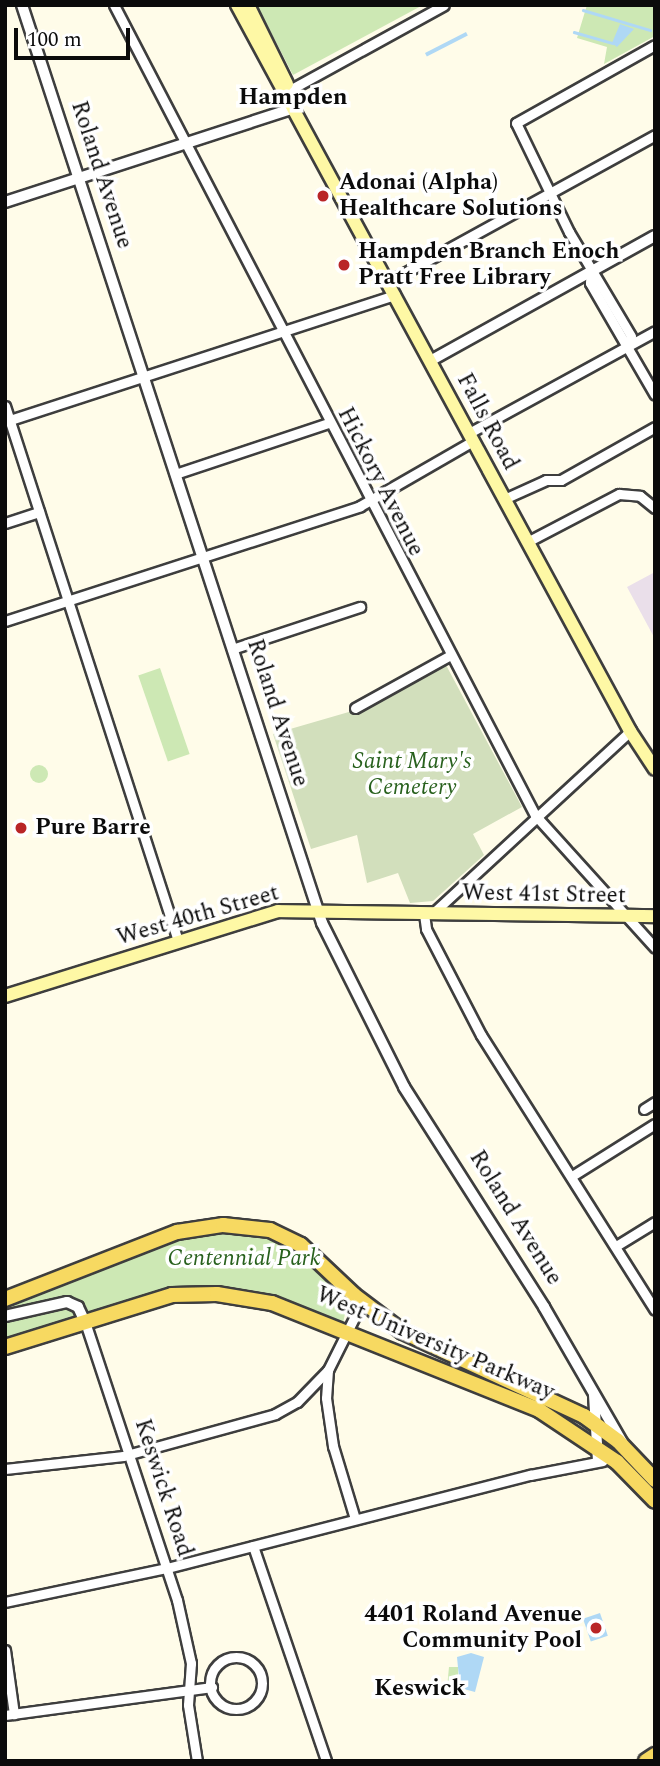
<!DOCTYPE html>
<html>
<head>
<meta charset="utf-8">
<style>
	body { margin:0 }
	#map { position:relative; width:660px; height:1766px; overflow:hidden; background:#fffce9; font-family:Spectral,serif }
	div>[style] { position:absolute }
	.industrial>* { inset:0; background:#eadfea }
	.green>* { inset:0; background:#cde8b4; transform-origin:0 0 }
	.round { border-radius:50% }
	.cemetery>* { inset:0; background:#d2dfbc }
	.water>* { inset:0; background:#afd8f5; transform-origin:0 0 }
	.stream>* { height:2.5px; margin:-1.25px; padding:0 1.25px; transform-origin:1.25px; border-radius:1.25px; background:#afd8f5 }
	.roads { filter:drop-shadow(2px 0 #3e3e3e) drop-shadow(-2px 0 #3e3e3e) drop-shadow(0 2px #3e3e3e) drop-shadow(0 -2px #3e3e3e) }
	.minor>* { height:9px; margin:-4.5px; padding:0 4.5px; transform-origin:4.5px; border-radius:4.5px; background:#fff }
	.minor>.ring { margin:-4.5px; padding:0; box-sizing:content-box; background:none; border:9px solid #fff; border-radius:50% }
	.tertiary>* { height:10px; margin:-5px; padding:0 5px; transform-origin:5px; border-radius:5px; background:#fff }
	.secondary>* { height:12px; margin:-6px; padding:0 6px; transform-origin:6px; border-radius:6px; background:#fef8a5 }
	.primary>* { height:14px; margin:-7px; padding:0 7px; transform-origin:7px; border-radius:7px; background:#f7d961 }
	.dots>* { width:19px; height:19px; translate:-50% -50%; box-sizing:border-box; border:4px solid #fff; border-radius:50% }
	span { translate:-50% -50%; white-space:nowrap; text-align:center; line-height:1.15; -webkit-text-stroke:7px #fff; paint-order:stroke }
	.street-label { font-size:23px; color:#0b0b0b }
	.poi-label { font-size:23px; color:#0b0b0b; font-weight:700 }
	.left { translate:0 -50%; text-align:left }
	.right { translate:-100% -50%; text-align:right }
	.park-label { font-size:23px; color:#28611d; font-style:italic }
	.neighbourhood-label { font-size:24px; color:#0b0b0b; font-weight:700 }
	.frame { position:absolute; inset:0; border:7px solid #0b0b0b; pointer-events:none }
	.scale { position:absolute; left:14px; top:28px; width:116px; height:32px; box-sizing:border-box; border:4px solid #0b0b0b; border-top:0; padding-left:9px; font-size:21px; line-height:24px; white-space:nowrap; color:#0b0b0b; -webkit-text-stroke:5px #fff; paint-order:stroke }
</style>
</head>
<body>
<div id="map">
	<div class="industrial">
		<i style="clip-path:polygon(655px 572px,655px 639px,627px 587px)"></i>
	</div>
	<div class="green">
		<i style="clip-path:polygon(257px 5px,423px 5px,293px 75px)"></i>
		<i style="clip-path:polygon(587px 5px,655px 5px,655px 36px,604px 64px,607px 47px,577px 38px)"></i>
		<i style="left:160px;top:668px;width:91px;height:23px;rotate:71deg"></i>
		<i class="round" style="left:30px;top:765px;width:18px;height:18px"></i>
		<i style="clip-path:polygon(233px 1227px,286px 1240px,349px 1295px,343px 1323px,256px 1291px,190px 1287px,134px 1299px,5px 1342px,5px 1303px,163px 1240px)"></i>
		<i style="clip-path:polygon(449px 1667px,458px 1667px,458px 1689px,447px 1688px)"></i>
	</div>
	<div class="cemetery">
		<i style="clip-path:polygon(446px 665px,522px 807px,473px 834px,484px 855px,433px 901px,410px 903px,398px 873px,367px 883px,357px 835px,311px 849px,273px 734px,366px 707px)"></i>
	</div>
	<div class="water">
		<i style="clip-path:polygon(620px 24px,634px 29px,617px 47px,612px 43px)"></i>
		<i style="left:466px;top:32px;width:4px;height:46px;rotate:63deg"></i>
		<i style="left:600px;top:1613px;width:24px;height:18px;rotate:71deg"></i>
		<i style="clip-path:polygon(471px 1653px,484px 1657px,475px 1692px,460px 1688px,457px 1657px)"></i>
	</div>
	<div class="stream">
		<i style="left:583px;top:10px;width:70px;rotate:16.6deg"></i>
		<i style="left:574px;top:32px;width:40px;rotate:16deg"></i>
	</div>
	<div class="roads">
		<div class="minor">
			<i style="left:114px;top:5px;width:913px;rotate:62.54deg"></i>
			<i style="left:535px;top:815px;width:179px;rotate:47.9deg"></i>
			<i style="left:286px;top:92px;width:180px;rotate:-28.8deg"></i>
			<i style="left:591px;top:271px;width:12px;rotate:95deg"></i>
			<i style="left:590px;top:283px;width:129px;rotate:59.9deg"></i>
			<i style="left:388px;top:282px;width:305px;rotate:-28.8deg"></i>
			<i style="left:628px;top:345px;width:9px;rotate:-72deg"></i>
			<i style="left:631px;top:336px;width:121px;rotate:-120.8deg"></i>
			<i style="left:569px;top:232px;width:121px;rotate:-115.9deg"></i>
			<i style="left:516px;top:123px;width:159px;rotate:-29.3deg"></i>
			<i style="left:5px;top:406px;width:562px;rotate:72.08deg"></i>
			<i style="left:7px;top:421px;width:408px;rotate:-18deg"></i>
			<i style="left:469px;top:433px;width:212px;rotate:-28.7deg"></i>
			<i style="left:175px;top:474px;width:161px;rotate:-18.4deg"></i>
			<i style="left:504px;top:499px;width:46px;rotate:-24.3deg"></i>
			<i style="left:546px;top:480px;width:15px"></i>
			<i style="left:561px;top:480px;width:108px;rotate:-29.4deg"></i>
			<i style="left:5px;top:523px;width:36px;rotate:-18deg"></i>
			<i style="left:527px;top:542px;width:104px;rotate:-27.6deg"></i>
			<i style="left:619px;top:494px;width:21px;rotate:5deg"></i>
			<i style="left:640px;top:496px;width:19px;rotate:39deg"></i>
			<i style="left:5px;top:621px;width:373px;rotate:-17.9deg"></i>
			<i style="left:360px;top:506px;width:130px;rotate:-29.9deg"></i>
			<i style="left:232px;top:649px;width:135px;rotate:-18.2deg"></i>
			<i style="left:355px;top:708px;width:107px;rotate:-29deg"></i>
			<i style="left:433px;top:913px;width:268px;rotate:-42.7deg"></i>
			<i style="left:424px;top:914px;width:15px;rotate:82deg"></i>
			<i style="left:426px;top:929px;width:119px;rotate:62.6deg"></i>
			<i style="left:481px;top:1035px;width:325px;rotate:57.7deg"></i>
			<i style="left:644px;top:1109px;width:13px;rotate:-32deg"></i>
			<i style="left:572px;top:1176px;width:98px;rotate:-32.1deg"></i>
			<i style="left:616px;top:1246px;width:46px;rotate:-31.6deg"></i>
			<i style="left:85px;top:1322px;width:293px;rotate:71.7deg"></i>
			<i style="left:177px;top:1600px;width:65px;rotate:77.5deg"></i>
			<i style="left:191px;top:1663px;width:42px;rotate:94.1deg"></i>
			<i style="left:188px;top:1705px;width:57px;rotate:80.9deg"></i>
			<i style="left:328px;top:1370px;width:28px;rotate:94deg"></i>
			<i style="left:326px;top:1398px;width:49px;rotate:81.7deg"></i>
			<i style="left:333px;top:1446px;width:76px;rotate:73.2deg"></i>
			<i style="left:5px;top:1469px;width:119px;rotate:-6.3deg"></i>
			<i style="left:123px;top:1456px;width:158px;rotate:-15.4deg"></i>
			<i style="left:275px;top:1414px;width:25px;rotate:-29deg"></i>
			<i style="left:297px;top:1402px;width:45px;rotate:-45.9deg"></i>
			<i style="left:328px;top:1370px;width:76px;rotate:-63.4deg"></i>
			<i style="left:253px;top:1546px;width:227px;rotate:71.2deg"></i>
			<i style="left:5px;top:1602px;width:166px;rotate:-11.9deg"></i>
			<i style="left:167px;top:1568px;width:375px;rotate:-14.4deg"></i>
			<i style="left:530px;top:1475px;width:74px;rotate:-10.9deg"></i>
			<i style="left:5px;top:1650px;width:65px;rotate:82deg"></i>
			<i class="ring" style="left:210px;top:1657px;width:43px;height:43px"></i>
			<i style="left:5px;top:1715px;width:209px;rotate:-7.7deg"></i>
		</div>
		<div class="tertiary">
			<i style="left:22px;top:5px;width:966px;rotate:71.9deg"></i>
			<i style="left:322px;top:923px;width:183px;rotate:63.4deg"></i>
			<i style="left:404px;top:1087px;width:261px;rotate:57.5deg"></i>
			<i style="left:544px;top:1307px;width:158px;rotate:60deg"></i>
			<i style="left:5px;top:202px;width:305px;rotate:-18deg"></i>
			<i style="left:430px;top:361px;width:257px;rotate:-29.1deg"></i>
			<i style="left:5px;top:1316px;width:64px;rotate:-12.7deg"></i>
			<i style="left:67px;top:1302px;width:12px;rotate:24deg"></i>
			<i style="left:78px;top:1307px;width:17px;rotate:65deg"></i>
			<i style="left:594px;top:1395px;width:66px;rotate:86.5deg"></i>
		</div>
		<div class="secondary">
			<i style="left:237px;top:5px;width:826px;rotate:61.57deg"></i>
			<i style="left:630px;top:731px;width:45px;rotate:56.7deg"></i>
			<i style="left:248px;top:5px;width:88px;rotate:63.7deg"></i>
			<i style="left:5px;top:996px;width:286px;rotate:-17.3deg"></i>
			<i style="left:278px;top:911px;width:377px;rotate:0.8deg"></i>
		</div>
		<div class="primary">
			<i style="left:5px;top:1299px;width:185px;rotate:-21.3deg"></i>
			<i style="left:177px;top:1232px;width:47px;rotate:-8.7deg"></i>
			<i style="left:223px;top:1225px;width:47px;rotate:6.1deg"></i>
			<i style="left:270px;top:1230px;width:34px;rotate:26deg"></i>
			<i style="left:301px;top:1245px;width:73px;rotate:43.3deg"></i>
			<i style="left:354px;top:1295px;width:61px;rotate:37.1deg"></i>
			<i style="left:403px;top:1332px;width:200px;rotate:24.9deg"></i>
			<i style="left:584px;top:1416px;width:42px;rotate:36.3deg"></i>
			<i style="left:618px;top:1441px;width:54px;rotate:46.5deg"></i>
			<i style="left:5px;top:1347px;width:175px;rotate:-17.3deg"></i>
			<i style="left:172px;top:1295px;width:45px;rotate:-1.3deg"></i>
			<i style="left:217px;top:1294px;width:56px;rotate:9.3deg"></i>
			<i style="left:272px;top:1303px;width:288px;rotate:21.8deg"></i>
			<i style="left:539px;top:1410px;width:94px;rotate:33.7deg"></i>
			<i style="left:617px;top:1462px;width:54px;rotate:45.7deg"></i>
			<i style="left:646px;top:1761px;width:11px;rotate:-34deg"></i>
		</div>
	</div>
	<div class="dots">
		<i style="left:323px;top:196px;background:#b92526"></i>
		<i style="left:344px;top:265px;background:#b92526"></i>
		<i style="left:21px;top:828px;background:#b92526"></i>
		<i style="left:596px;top:1628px;background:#b92526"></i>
	</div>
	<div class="street-label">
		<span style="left:101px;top:175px;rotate:72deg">Roland Avenue</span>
		<span style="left:487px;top:422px;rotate:62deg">Falls Road</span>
		<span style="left:380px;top:482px;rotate:63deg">Hickory Avenue</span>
		<span style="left:277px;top:713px;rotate:72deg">Roland Avenue</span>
		<span style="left:544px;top:895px;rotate:1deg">West 41st Street</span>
		<span style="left:198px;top:916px;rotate:-16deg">West 40th Street</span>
		<span style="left:515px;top:1218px;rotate:58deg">Roland Avenue</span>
		<span style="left:435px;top:1344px;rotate:23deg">West University Parkway</span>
		<span style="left:163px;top:1488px;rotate:72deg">Keswick Road</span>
	</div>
	<div class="poi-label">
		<span class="left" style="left:339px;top:196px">Adonai (Alpha)<br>Healthcare Solutions</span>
		<span class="left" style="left:358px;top:265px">Hampden Branch Enoch<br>Pratt Free Library</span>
		<span class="left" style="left:35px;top:828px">Pure Barre</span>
		<span class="right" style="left:582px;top:1628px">4401 Roland Avenue<br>Community Pool</span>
	</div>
	<div class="park-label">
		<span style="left:412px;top:775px">Saint Mary's<br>Cemetery</span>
		<span style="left:244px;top:1259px">Centennial Park</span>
	</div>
	<div class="neighbourhood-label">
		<span style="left:293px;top:98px">Hampden</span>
		<span style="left:420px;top:1689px">Keswick</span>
	</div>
	<div class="frame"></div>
	<div class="scale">100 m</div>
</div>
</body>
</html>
